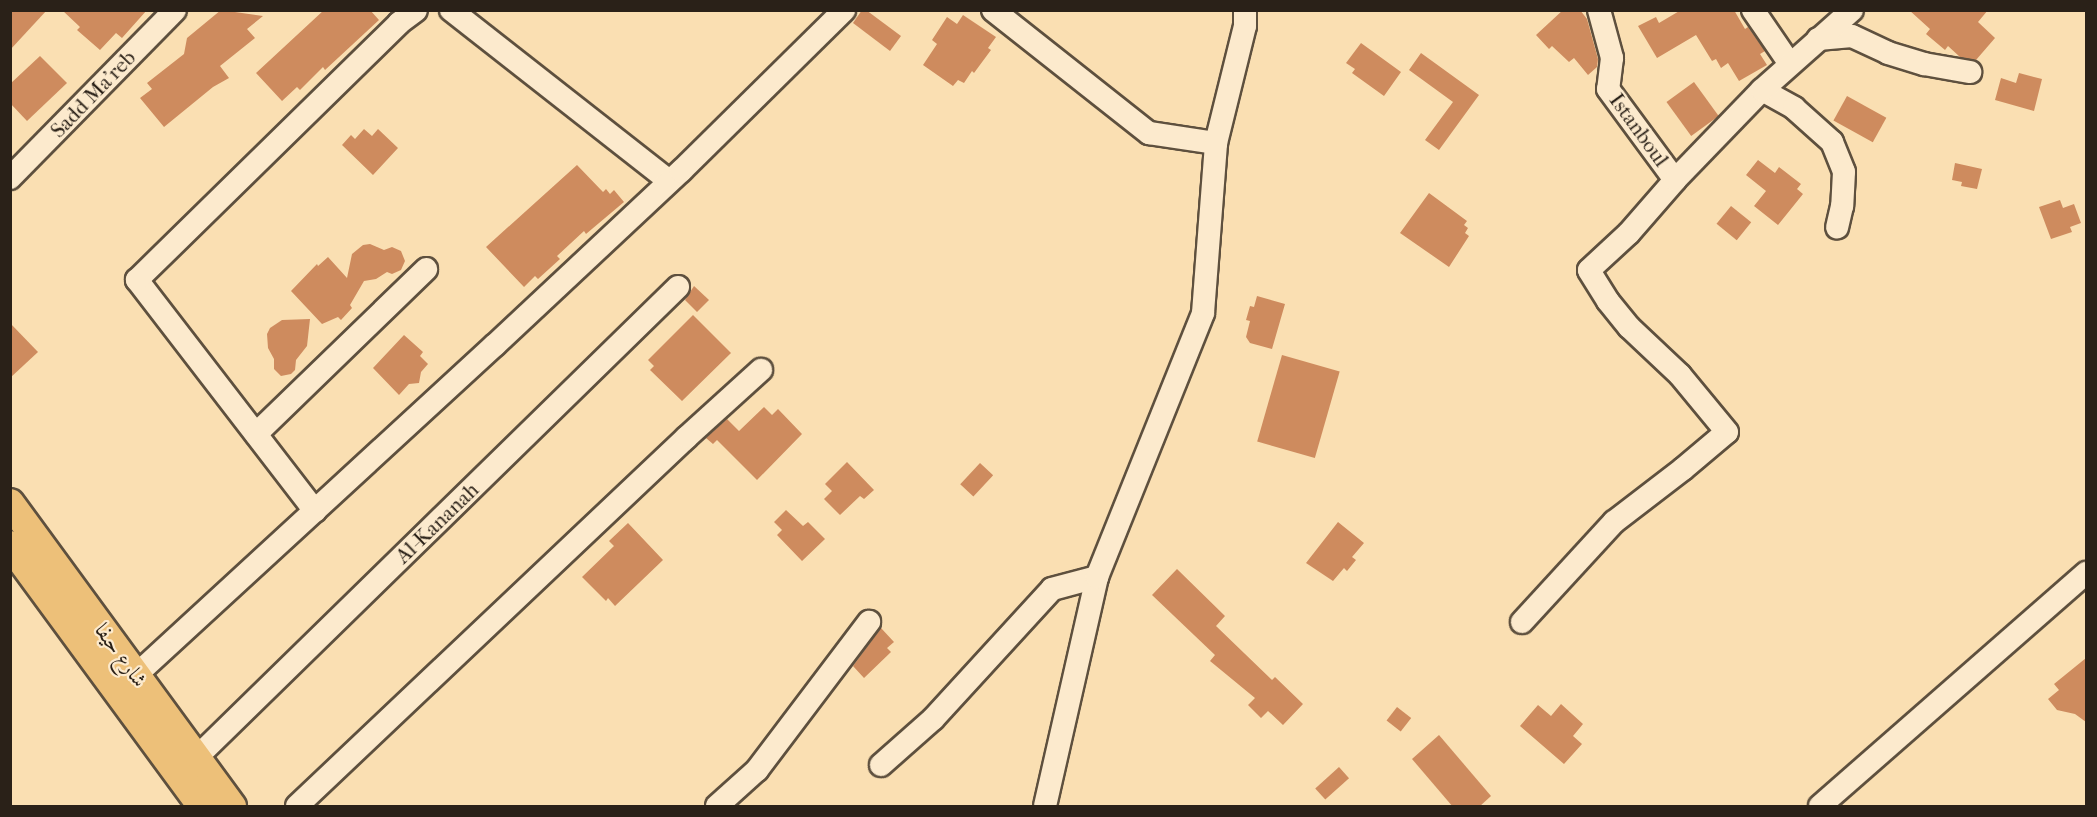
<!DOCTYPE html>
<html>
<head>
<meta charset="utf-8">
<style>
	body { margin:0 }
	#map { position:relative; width:2097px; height:817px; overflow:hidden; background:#fadfb2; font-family:"IM FELL French Canon",Amiri,serif }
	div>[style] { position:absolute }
	.building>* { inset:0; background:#ce8b5e; transform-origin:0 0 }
	.roads { filter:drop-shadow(2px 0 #5e503e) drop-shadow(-2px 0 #5e503e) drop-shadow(0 2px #5e503e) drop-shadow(0 -2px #5e503e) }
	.minor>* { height:22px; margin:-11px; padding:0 11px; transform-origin:11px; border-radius:11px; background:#fceacd }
	.major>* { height:28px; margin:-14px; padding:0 14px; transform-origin:14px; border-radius:14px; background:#edc079 }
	span { translate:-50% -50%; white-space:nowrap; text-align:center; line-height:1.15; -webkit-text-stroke:4.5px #fceacd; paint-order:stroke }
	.street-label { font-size:21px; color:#2a2118 }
	.frame { position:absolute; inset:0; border:12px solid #2a2118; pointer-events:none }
</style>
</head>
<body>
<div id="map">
	<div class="building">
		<i style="clip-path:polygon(10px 10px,47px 10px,10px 50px)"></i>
		<i style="clip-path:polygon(62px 10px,147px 10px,122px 38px,116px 33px,100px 50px,77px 30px,80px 27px)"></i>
		<i style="clip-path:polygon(221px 10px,263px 16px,247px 29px,255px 38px,220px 66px,229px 78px,213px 87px,164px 127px,140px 98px,152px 89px,147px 83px,184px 54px,187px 38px)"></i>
		<i style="clip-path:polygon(324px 10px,370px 10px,379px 20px,325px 70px,323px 67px,300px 90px,297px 87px,282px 101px,256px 73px)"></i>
		<i style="clip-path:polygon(862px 10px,866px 10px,901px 36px,890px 51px,853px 23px)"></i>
		<i style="clip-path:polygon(1563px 10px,1580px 10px,1587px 19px,1598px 59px,1597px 67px,1588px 75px,1574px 58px,1569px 62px,1552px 46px,1549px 49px,1536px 35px)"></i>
		<i style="clip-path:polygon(1681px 10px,1734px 10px,1745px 29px,1748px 27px,1765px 51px,1760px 54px,1767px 65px,1739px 81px,1728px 63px,1721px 68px,1716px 59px,1712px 61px,1696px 35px,1657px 58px,1638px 26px,1656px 17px,1659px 23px)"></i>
		<i style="clip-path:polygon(1909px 10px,1988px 10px,1978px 22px,1995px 38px,1976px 60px,1960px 57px,1948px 46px,1945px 50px,1926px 34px,1930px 29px)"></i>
		<i style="clip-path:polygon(963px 15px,996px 37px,988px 48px,991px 50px,974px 73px,972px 71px,964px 83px,958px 80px,953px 86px,923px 65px,937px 44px,932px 40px,947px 17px,957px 24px)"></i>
		<i style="clip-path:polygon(1361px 43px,1401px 72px,1384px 96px,1352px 73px,1355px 69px,1346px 63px)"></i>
		<i style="clip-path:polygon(1421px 53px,1479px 95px,1439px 150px,1425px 140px,1453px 102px,1409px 70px)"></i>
		<i style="clip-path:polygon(40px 56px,67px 83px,27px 121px,10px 103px,10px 84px)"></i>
		<i style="clip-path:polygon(2019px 73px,2042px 79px,2034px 111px,1995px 100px,2001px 78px,2016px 83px)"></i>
		<i style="left:1694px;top:82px;width:42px;height:34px;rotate:54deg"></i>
		<i style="left:1847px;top:96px;width:45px;height:28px;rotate:29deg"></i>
		<i style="clip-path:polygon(364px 129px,372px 136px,378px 129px,398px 148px,373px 175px,342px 145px,351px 135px,355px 139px)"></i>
		<i style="clip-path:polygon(1758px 160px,1775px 173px,1779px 167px,1801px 184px,1797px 189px,1803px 194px,1778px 225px,1754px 206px,1766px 191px,1746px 175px)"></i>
		<i style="clip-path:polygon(1955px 163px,1982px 169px,1977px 189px,1961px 186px,1962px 182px,1952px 180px)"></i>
		<i style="clip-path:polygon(577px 165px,603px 192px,606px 189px,610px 194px,614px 190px,624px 202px,586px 234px,584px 231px,557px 256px,560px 259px,538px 279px,535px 276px,524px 287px,486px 247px)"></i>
		<i style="clip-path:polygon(1429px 193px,1467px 221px,1464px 225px,1468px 228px,1465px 233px,1469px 236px,1449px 267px,1400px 233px)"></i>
		<i style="clip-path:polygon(2060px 200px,2063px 208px,2074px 204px,2081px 223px,2070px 227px,2072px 232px,2051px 239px,2039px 207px)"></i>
		<i style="left:1731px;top:206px;width:26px;height:23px;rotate:39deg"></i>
		<i style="clip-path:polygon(370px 244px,384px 250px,392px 247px,401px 251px,405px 261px,401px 270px,392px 274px,387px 272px,376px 279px,364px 281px,350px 305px,352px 308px,341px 320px,338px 317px,322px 324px,291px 291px,317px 264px,318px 266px,328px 257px,347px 278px,352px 254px,363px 245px)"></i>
		<i style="clip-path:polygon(694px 286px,709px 300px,697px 312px,685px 300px)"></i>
		<i style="clip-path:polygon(1257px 296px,1285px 304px,1272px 349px,1250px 343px,1246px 337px,1250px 321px,1246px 320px,1250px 306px,1254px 307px)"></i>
		<i style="clip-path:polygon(693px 315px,731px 353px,682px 401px,650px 370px,654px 366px,648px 360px)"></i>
		<i style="clip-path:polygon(310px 319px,307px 346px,296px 360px,295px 370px,291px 374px,281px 376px,274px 369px,274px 359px,268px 348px,267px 334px,270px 328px,282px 320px)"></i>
		<i style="clip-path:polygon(10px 323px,38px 352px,10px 378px)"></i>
		<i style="clip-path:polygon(404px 335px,423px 352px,420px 356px,428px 364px,421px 372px,419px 383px,409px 384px,399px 395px,373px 368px)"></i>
		<i style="left:1282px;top:355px;width:60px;height:90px;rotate:16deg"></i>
		<i style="clip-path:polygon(764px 407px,772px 415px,778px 409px,802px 434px,757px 480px,717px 440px,713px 444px,706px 438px,727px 419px,739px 431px)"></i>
		<i style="clip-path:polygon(847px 462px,874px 490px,864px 499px,860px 496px,840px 515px,824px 499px,832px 491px,825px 484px)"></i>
		<i style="left:980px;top:463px;width:18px;height:29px;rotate:43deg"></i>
		<i style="clip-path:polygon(786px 510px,803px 526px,808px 522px,825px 539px,802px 561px,777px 535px,782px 530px,774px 522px)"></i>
		<i style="clip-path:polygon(1338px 522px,1364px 543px,1352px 557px,1356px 560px,1347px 571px,1344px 568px,1333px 581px,1306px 563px)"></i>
		<i style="clip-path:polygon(628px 523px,663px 560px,615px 606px,608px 598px,606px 601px,582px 577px,614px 546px,609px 541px)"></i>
		<i style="clip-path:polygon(1177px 569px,1225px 616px,1216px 626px,1272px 680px,1275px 677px,1303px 704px,1283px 725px,1268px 711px,1261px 718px,1248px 705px,1255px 698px,1210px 661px,1215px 655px,1152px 595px)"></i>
		<i style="clip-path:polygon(881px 628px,894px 642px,887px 648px,891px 652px,864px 678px,853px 666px)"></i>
		<i style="clip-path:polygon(2086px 658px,2086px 722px,2075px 714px,2057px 710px,2048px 699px,2059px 690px,2054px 684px)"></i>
		<i style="clip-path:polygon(1561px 704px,1583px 724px,1573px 736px,1582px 744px,1564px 764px,1520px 726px,1538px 705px,1551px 716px)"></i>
		<i style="left:1397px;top:707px;width:18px;height:17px;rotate:38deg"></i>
		<i style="clip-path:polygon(1439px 735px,1491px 796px,1479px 807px,1453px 807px,1412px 759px)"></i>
		<i style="left:1339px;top:767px;width:15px;height:32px;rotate:48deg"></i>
	</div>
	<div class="roads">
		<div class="minor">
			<i style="left:451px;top:10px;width:277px;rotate:38.1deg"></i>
			<i style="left:993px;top:10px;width:199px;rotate:38.3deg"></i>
			<i style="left:1149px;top:133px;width:68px;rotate:8.5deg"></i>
			<i style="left:1599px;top:10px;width:50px;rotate:74.8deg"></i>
			<i style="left:1612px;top:58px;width:31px;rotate:97deg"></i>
			<i style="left:1608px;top:89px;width:113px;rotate:53.6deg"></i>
			<i style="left:1753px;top:10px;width:65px;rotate:55.6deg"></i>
			<i style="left:1818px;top:39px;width:34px;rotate:-5deg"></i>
			<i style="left:1852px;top:36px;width:40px;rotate:25deg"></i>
			<i style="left:1888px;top:53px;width:38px;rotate:17deg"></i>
			<i style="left:1924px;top:64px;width:47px;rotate:9.9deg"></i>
			<i style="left:1762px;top:90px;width:37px;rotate:29deg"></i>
			<i style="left:1794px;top:108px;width:51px;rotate:41.8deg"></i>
			<i style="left:1832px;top:142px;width:32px;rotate:68deg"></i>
			<i style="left:1844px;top:172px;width:34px;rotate:93deg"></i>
			<i style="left:1842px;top:206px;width:22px;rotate:103deg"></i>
			<i style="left:10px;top:178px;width:235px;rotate:-45.5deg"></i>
			<i style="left:256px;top:434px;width:237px;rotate:-44.1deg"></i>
			<i style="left:315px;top:511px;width:292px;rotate:-127.6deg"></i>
			<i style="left:137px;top:280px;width:367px;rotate:-44.4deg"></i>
			<i style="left:399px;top:23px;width:21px;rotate:-37deg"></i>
			<i style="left:1522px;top:622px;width:136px;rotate:-47.4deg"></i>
			<i style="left:1614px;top:522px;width:87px;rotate:-37.5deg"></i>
			<i style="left:1683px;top:469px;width:57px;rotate:-40.1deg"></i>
			<i style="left:1727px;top:432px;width:74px;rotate:-129.5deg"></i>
			<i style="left:1680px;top:375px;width:70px;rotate:-136.7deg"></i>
			<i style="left:1629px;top:327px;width:33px;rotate:-129deg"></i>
			<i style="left:1608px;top:301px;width:36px;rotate:-122deg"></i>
			<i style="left:1589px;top:270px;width:54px;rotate:-42.8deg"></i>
			<i style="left:1629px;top:233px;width:70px;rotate:-49deg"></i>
			<i style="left:1675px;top:180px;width:125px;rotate:-46deg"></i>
			<i style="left:1762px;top:90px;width:120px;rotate:-41.6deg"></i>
			<i style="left:136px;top:675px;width:488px;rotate:-42.6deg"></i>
			<i style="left:495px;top:345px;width:255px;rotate:-43.1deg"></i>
			<i style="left:681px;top:171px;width:229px;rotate:-44.6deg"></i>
			<i style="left:196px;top:758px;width:674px;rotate:-44.34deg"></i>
			<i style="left:881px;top:765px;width:69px;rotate:-41.5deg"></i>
			<i style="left:933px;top:719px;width:176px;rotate:-47.5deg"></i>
			<i style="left:1052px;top:589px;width:47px;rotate:-14.9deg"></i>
			<i style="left:297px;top:806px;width:537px;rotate:-43.42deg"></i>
			<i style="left:687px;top:437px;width:100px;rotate:-42.2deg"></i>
			<i style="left:717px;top:806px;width:54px;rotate:-42deg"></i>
			<i style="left:757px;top:770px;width:186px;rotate:-52.9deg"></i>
			<i style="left:1045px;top:806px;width:235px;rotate:-77.2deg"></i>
			<i style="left:1097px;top:577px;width:284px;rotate:-68.1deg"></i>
			<i style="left:1203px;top:313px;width:170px;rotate:-85.6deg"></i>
			<i style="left:1216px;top:143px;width:121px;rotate:-76.1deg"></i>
			<i style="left:1245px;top:26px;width:16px;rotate:-90deg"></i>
			<i style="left:1820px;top:806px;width:354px;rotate:-41.2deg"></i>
		</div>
		<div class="major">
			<i style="left:10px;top:503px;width:376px;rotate:53.8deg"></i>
			<i style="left:10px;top:545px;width:324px;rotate:53.7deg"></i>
		</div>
	</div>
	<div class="street-label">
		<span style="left:93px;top:94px;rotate:-46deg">Sadd Ma'reb</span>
		<span style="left:1639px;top:130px;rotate:54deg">Istanboul</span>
		<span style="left:437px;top:523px;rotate:-44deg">Al-Kananah</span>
		<span style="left:121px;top:655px;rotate:54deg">شارع حيفا</span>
	</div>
	<div class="frame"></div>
</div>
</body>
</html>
